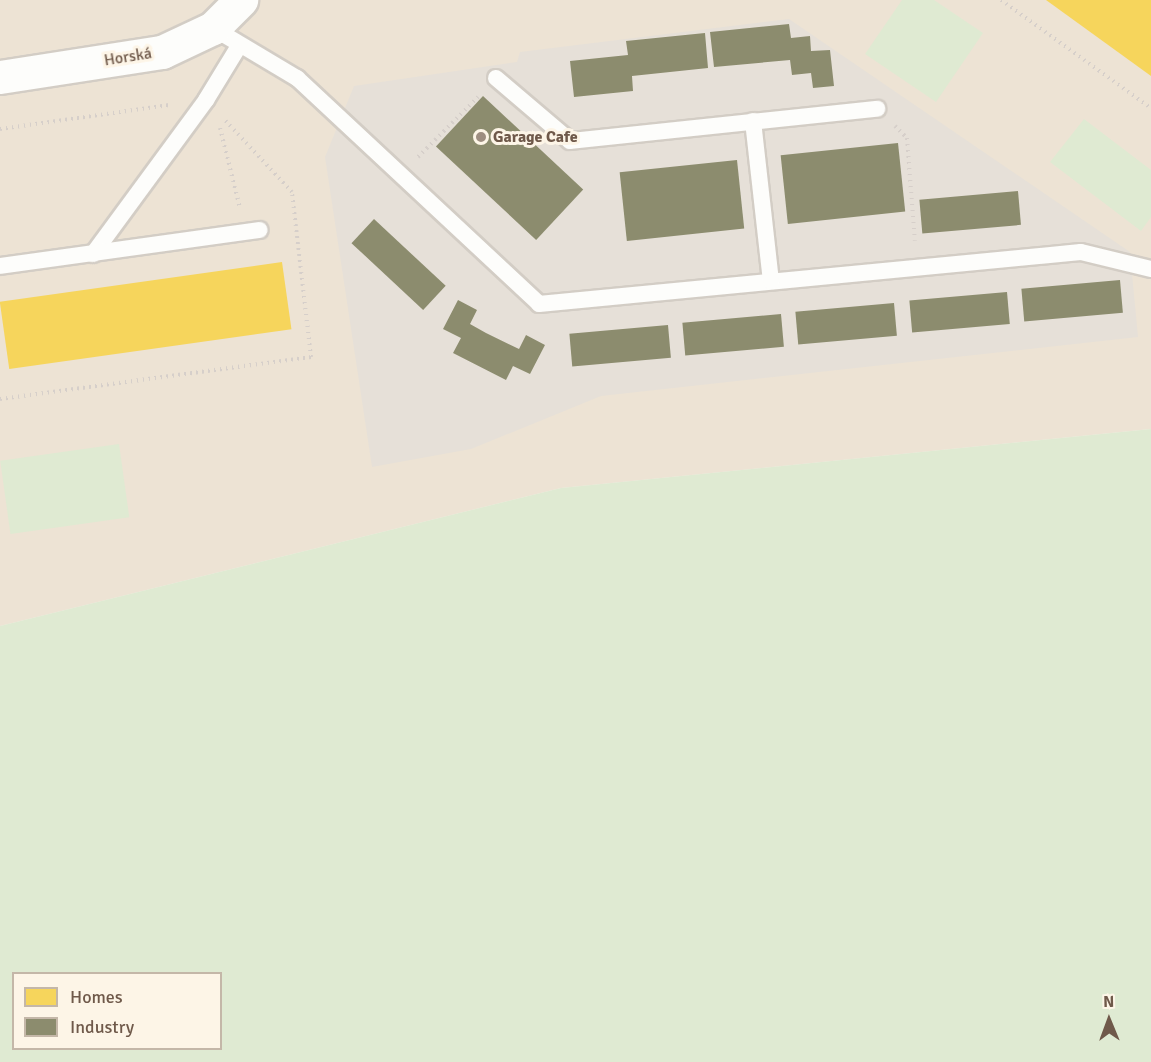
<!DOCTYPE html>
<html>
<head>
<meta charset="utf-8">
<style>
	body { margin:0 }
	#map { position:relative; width:1151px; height:1062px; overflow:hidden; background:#f4f0e7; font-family:Signika,sans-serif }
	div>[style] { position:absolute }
	.residential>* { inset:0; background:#ede3d4 }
	.industrial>* { inset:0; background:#e6e0d8 }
	.green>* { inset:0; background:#dfead2; transform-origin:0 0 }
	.homes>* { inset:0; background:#f6d55c; transform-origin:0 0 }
	.industry>* { inset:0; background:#8c8c6e; transform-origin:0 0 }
	.path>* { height:4px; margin-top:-2px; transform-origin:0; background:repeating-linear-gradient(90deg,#d6cfca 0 1.5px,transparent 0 6px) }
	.roads { filter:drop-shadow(2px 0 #d3cdc5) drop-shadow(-2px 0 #d3cdc5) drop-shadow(0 2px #d3cdc5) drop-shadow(0 -2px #d3cdc5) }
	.lane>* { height:16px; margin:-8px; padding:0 8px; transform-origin:8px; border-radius:8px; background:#fdfdfb }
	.street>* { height:33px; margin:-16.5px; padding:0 16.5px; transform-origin:16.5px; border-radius:16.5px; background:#fdfdfb }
	.dots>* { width:16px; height:16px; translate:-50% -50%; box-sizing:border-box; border:3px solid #fdf5e7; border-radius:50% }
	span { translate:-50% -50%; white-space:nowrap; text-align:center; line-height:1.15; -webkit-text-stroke:6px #fdf5e7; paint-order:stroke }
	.street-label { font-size:16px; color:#6f594a }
	.poi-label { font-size:16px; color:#6f594a; font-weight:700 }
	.left { translate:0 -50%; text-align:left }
	.legend { position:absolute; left:12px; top:972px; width:210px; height:78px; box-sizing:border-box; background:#fdf5e7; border:2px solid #c4b7a8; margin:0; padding:8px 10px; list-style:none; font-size:18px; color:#6f594a }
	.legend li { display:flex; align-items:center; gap:12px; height:30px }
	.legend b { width:30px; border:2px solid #c4b7a8 }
	.north { position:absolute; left:1079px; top:990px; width:60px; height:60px; -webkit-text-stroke:4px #fdf5e7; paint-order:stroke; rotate:359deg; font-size:16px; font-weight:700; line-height:24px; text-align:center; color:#6f594a }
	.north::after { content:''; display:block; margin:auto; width:21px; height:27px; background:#6f594a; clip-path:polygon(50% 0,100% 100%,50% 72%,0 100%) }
</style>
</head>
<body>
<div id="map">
	<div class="residential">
		<i style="clip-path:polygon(0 0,1151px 0,1151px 429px,561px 488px,0 626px)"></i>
	</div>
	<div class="industrial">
		<i style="clip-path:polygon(789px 19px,1130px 252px,1138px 337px,601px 396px,471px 449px,372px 467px,325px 157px,354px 86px,517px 62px,520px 52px)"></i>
	</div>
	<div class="green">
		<i style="clip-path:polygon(902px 0,934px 0,983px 33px,936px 102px,865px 54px)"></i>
		<i style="clip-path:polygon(1084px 119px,1151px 170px,1151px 217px,1141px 231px,1050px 162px)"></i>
		<i style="clip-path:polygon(evenodd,1151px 429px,1151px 1062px,0 1062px,0 626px,561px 488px,1151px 429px,14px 974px,220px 974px,220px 1048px,14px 1048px,14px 974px)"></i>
		<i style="left:119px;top:444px;width:74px;height:120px;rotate:82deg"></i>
	</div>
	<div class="homes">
		<i style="clip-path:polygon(1046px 0,1151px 0,1151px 76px)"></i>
		<i style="left:282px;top:262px;width:68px;height:285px;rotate:82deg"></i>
	</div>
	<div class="industry">
		<i style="clip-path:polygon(789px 24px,791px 38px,810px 36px,811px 51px,830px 50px,834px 86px,813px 88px,811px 73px,792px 75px,790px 60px,714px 67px,710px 32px)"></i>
		<i style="clip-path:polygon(705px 33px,708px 68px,632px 76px,633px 91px,574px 97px,570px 61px,628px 55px,626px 41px)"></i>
		<i style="left:483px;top:96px;width:137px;height:69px;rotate:43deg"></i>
		<i style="left:898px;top:143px;width:69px;height:118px;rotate:84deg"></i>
		<i style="left:737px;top:160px;width:69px;height:118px;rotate:84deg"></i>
		<i style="left:1018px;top:191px;width:34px;height:99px;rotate:85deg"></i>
		<i style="left:374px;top:219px;width:98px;height:33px;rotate:43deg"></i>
		<i style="left:1120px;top:280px;width:33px;height:99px;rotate:85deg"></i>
		<i style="left:1007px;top:292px;width:32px;height:98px;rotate:85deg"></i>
		<i style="clip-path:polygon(458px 300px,477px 310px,470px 324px,486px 333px,519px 349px,526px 335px,545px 345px,530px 374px,513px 366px,506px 380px,453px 353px,461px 338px,443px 329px)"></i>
		<i style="left:894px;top:303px;width:33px;height:99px;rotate:85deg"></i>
		<i style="left:781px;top:314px;width:33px;height:99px;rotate:85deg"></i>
		<i style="left:668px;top:325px;width:33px;height:99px;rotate:85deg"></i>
	</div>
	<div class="path">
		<i style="left:1001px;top:0;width:185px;rotate:35.8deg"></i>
		<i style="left:895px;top:126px;width:17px;rotate:45deg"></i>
		<i style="left:907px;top:138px;width:103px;rotate:85.6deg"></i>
		<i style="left:220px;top:128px;width:82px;rotate:76deg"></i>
		<i style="left:0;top:129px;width:171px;rotate:-8.1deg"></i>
		<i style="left:418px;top:157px;width:85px;rotate:-45deg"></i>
		<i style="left:0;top:399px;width:314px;rotate:-7.7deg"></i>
		<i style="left:311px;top:357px;width:166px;rotate:-96.6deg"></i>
		<i style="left:292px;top:192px;width:100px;rotate:-133deg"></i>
	</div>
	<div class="roads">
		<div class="lane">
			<i style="left:213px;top:28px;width:98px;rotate:30.8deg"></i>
			<i style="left:297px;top:78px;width:331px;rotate:43deg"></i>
			<i style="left:539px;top:304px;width:544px;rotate:-5.48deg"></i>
			<i style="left:1081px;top:252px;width:72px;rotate:13.7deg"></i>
			<i style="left:496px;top:78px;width:97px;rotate:40.4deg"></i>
			<i style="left:570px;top:141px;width:309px;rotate:-6deg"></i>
			<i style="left:753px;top:121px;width:161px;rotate:83.6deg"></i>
			<i style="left:93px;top:254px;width:191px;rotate:-53.7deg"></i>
			<i style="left:206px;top:100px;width:63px;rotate:-58.6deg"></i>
			<i style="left:0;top:266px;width:262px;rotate:-7.9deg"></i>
		</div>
		<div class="street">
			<i style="left:0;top:77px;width:164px;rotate:-8.8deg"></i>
			<i style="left:162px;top:52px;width:56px;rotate:-25.2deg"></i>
			<i style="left:213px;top:28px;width:40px;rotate:-45deg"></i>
		</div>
	</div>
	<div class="dots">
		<i style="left:481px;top:137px;background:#9e8e81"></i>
	</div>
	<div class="street-label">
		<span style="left:128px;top:57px;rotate:-9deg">Horská</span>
	</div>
	<div class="poi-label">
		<span class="left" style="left:493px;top:137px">Garage Cafe</span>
	</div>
	<ul class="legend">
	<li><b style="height:16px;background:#f6d55c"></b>Homes</li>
	<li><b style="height:16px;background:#8c8c6e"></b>Industry</li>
	</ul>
	<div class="north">N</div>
</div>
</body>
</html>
